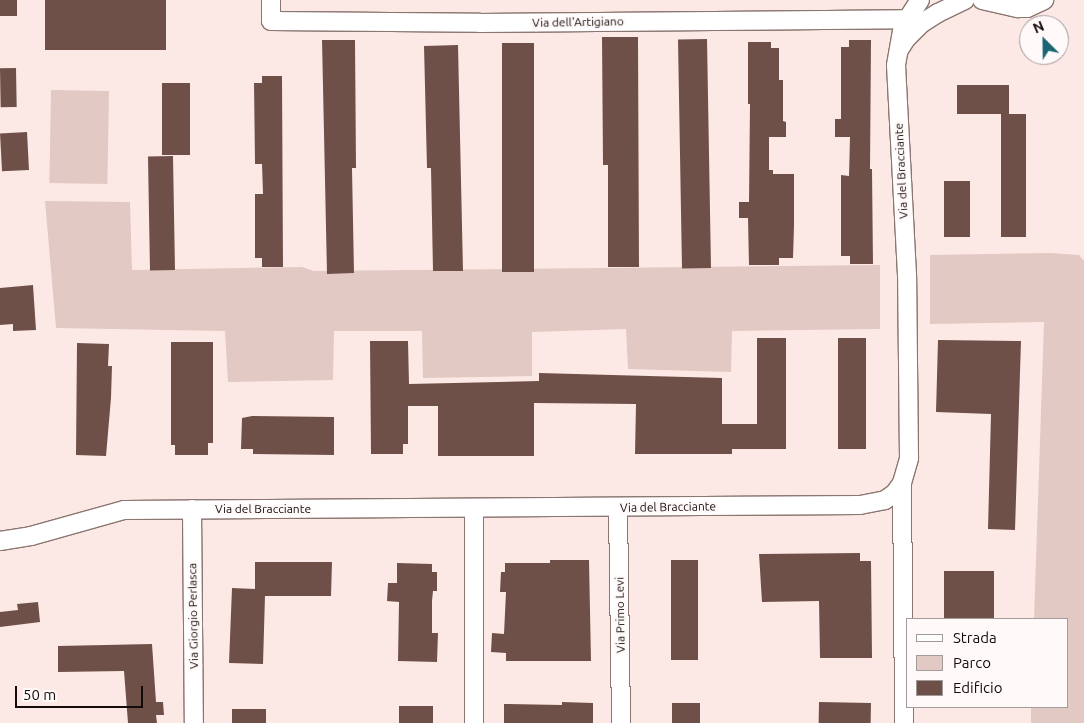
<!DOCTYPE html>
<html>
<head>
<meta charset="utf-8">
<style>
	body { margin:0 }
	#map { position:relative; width:1084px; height:723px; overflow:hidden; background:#fce9e5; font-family:Ubuntu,sans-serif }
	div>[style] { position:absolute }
	.green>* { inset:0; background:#e2c9c4; transform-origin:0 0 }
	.building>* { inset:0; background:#6f5049; transform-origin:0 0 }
	.roads { filter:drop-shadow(1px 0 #8b7671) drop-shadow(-1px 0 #8b7671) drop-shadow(0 1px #8b7671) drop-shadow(0 -1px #8b7671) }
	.minor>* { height:18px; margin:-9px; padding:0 9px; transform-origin:9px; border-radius:9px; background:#fff }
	span { translate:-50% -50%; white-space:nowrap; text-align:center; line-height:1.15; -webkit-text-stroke:5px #fffaf9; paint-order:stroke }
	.street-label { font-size:12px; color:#130c0a }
	.legend { position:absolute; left:906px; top:618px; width:162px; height:90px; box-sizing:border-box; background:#fffaf9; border:1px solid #a19b99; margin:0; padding:6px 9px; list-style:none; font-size:15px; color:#130c0a }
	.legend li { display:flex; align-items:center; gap:10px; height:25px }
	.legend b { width:25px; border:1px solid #a19b99 }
	.north { position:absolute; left:1019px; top:15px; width:50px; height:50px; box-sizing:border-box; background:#fffaf9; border:1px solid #a19b99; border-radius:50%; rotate:337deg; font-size:14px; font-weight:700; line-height:20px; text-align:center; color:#130c0a }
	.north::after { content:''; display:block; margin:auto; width:18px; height:22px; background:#1c6572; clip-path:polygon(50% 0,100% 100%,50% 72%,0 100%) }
	.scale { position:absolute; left:15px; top:686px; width:128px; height:22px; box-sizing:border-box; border:2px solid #130c0a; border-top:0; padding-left:6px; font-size:15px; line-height:18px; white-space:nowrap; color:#130c0a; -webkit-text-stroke:4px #fffaf9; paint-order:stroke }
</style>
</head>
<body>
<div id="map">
	<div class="green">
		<i style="left:51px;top:90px;width:58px;height:93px;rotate:1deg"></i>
		<i style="clip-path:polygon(45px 201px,130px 202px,132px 270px,302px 267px,314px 271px,880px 265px,880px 329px,732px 331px,731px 372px,628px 369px,626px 329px,532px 332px,532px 376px,423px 378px,422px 331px,334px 331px,333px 380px,228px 382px,225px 331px,56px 328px)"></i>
		<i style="clip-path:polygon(1051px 253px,1079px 255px,1084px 261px,1084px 723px,1031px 723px,1031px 707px,1068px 707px,1068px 619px,1034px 619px,1044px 322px,930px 324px,930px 255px)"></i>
	</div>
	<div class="building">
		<i style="left:0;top:0;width:17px;height:16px"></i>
		<i style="left:45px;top:0;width:121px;height:50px"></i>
		<i style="clip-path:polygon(602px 37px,638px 37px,639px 267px,608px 267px,608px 165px,603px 165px)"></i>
		<i style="left:707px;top:39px;width:229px;height:29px;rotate:89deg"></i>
		<i style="clip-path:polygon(322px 40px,355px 40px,356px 168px,352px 168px,354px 273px,327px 274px)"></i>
		<i style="clip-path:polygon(849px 40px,871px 40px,870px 169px,872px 169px,873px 264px,850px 264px,850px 256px,841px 256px,841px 175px,849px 176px,850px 137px,835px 137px,835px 119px,841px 119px,841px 47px,849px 47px)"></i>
		<i style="clip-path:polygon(748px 42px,771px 42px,771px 48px,779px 48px,779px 80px,783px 80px,783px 121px,786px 122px,786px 137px,769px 137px,769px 170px,773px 170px,773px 174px,794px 174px,794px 226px,793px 258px,779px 258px,779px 265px,749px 265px,748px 218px,739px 218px,739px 202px,749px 202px,750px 104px,748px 104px)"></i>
		<i style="left:534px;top:43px;width:229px;height:32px;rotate:90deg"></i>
		<i style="clip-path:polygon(458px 45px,463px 271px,433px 271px,431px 168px,427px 168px,424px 46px)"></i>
		<i style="left:16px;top:68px;width:39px;height:16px;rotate:89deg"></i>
		<i style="clip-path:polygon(262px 76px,282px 76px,283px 267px,262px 267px,262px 258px,255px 258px,255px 194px,263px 194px,262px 164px,255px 164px,254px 83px,262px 83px)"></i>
		<i style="left:162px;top:83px;width:28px;height:72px"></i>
		<i style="left:957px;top:85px;width:52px;height:29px"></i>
		<i style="left:1001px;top:114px;width:25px;height:123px"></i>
		<i style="left:27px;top:132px;width:38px;height:27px;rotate:87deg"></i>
		<i style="left:173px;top:156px;width:114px;height:25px;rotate:89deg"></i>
		<i style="left:944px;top:181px;width:26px;height:56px"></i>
		<i style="clip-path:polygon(33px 285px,36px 330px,13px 331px,13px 324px,0 325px,0 288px)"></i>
		<i style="clip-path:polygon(757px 338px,786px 338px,786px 449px,732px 449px,732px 454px,635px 454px,636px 404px,534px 403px,534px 456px,438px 456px,438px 406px,408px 406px,408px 444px,403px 444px,403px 454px,371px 454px,370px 341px,408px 341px,409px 384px,539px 381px,539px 373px,722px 378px,722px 424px,757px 424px)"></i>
		<i style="left:838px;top:338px;width:28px;height:111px"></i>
		<i style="clip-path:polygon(938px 340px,1021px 341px,1015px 530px,988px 529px,991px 414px,936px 412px)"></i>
		<i style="clip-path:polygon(171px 342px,213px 342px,213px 443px,208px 443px,208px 455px,175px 455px,175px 445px,171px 445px)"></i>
		<i style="clip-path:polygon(77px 343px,109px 344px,108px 366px,112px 366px,111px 398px,106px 456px,76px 455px)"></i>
		<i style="clip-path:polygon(252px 416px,334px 417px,334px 455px,253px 454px,253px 449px,241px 449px,242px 418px)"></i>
		<i style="clip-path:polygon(860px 553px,860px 561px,871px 561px,872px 658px,820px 658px,819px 601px,762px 602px,759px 554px)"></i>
		<i style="clip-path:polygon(550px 560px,589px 560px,591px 661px,506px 661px,506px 653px,491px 652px,492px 633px,504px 634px,506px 592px,500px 592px,501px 572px,505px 572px,505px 563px,550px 563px)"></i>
		<i style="left:671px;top:560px;width:27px;height:100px"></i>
		<i style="clip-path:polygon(255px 562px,332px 562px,331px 596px,265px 596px,263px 664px,229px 663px,232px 588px,255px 589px)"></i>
		<i style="clip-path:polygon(397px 563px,432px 564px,432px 572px,437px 572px,437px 591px,433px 591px,432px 601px,432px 633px,438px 633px,437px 662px,398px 661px,399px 602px,387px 601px,388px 583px,397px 583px)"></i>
		<i style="left:944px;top:571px;width:50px;height:47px"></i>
		<i style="clip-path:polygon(38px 602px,40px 622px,0 627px,0 612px,18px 610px,17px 604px)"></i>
		<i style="clip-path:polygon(152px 644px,156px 702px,163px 702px,164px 715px,156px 715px,157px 723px,128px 723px,124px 671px,58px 672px,58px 646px)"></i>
		<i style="clip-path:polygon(562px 702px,593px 703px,593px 723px,504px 723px,504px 704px,562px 705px)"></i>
		<i style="left:819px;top:702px;width:52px;height:21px;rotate:1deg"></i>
		<i style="left:672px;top:703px;width:28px;height:20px"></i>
		<i style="left:399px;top:706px;width:34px;height:17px"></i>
		<i style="left:232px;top:709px;width:34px;height:14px"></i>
	</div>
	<div class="roads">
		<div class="minor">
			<i style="left:271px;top:0;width:21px;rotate:90deg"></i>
			<i style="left:271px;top:21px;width:209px;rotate:0.5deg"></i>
			<i style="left:480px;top:23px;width:426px;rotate:-0.5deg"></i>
			<i style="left:982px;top:0;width:37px;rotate:13deg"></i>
			<i style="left:1018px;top:8px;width:9px"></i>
			<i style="left:1027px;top:8px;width:19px;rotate:-25deg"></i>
			<i style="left:899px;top:50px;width:13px;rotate:-58deg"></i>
			<i style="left:906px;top:39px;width:23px;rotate:-45deg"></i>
			<i style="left:922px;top:23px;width:19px;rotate:-32deg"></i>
			<i style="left:938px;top:13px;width:30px;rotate:-26deg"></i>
			<i style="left:902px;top:483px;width:240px;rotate:89.5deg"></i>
			<i style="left:618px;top:507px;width:216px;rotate:89.2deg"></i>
			<i style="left:474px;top:508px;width:215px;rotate:90deg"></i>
			<i style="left:192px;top:509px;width:214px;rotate:89.5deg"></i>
			<i style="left:0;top:541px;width:31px;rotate:-9deg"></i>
			<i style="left:31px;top:536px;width:97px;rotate:-15.6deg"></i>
			<i style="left:124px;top:510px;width:736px;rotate:-0.39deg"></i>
			<i style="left:860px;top:505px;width:25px;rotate:-11deg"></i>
			<i style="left:885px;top:500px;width:12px;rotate:-35deg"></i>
			<i style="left:895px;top:493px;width:12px;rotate:-55deg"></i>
			<i style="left:902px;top:483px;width:26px;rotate:-74deg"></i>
			<i style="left:909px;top:458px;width:183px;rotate:-90.6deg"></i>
			<i style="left:907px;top:275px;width:210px;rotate:-93deg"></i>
			<i style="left:896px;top:65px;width:40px;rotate:-80deg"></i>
			<i style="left:903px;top:26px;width:31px;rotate:-57deg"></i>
		</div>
	</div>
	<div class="street-label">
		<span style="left:578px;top:22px;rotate:-1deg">Via dell'Artigiano</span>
		<span style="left:901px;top:171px;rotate:-93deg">Via del Bracciante</span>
		<span style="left:668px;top:507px;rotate:-1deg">Via del Bracciante</span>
		<span style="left:263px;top:509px">Via del Bracciante</span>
		<span style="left:620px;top:615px;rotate:-91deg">Via Primo Levi</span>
		<span style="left:193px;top:616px;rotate:-91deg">Via Giorgio Perlasca</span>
	</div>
	<ul class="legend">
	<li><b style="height:6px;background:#fff"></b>Strada</li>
	<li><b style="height:14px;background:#e2c9c4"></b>Parco</li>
	<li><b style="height:14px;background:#6f5049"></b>Edificio</li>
	</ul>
	<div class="north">N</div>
	<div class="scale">50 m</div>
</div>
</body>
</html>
